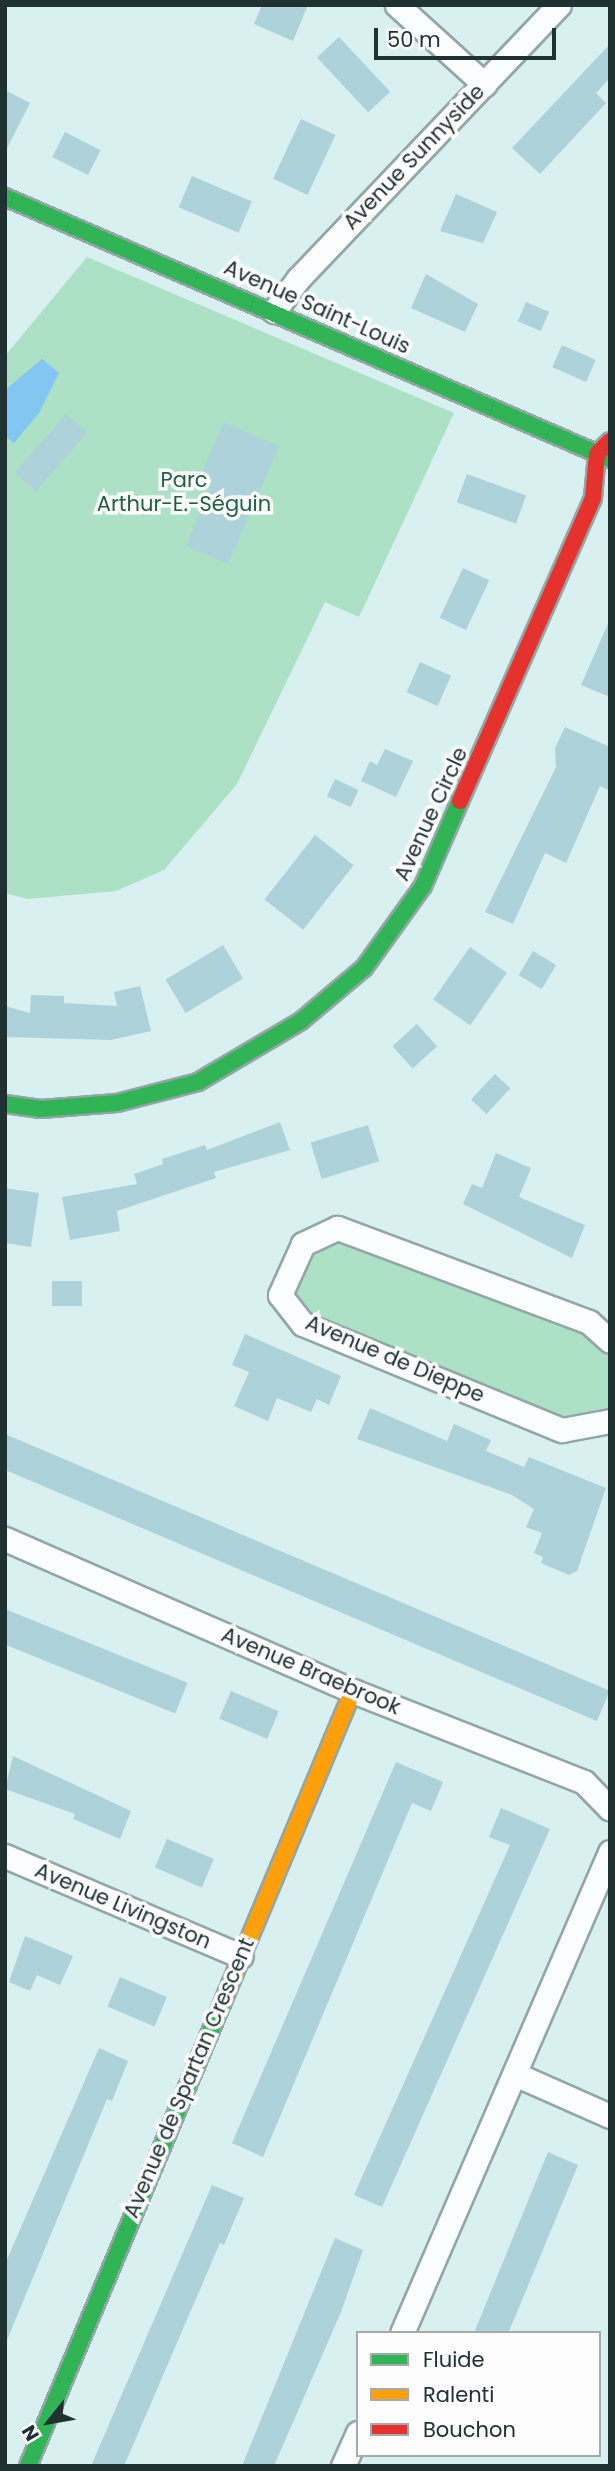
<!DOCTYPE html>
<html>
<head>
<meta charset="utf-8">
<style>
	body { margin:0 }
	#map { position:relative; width:615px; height:2471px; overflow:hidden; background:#d8f0f0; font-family:Poppins,sans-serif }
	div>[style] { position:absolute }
	.green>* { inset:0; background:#ace1c6 }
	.water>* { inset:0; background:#82c6f1 }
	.building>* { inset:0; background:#aed2d9; transform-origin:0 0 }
	.roads { filter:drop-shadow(2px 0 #93a6a6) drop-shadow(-2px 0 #93a6a6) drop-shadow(0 2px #93a6a6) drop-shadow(0 -2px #93a6a6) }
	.street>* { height:23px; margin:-11.5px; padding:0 11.5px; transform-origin:11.5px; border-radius:11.5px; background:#f9fdfd }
	.fast>* { height:16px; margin:-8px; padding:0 8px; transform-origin:8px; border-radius:8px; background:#30b455 }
	.slow>* { height:16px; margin:-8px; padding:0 8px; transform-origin:8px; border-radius:8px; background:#ff9f0a }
	.jam>* { height:16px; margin:-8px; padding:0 8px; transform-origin:8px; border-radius:8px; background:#e5322d }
	span { translate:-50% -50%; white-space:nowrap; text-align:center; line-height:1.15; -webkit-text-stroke:7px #fdfdfd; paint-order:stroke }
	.street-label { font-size:21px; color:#203132 }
	.park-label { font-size:21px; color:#1e613d }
	.frame { position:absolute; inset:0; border:7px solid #203132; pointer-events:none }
	.legend { position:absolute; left:356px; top:2331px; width:245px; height:126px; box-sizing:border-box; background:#fdfdfd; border:2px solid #a5abac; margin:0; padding:9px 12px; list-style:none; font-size:21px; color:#203132 }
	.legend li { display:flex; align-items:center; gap:14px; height:35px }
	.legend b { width:35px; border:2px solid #a5abac }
	.north { position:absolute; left:14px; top:2387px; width:70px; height:70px; -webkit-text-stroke:5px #fdfdfd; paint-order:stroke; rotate:239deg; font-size:19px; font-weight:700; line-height:28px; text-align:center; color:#203132 }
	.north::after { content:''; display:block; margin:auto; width:24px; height:32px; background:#203132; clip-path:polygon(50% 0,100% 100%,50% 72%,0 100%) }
	.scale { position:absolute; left:374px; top:28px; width:182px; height:32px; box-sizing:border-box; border:4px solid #203132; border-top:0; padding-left:9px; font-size:21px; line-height:24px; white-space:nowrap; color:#203132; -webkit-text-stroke:5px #fdfdfd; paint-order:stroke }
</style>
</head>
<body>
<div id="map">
	<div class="green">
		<i style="clip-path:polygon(87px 257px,454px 413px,359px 617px,325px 602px,237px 784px,164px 870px,116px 891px,28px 899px,5px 893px,5px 356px)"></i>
		<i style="clip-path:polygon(337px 1228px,610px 1341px,610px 1421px,562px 1430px,303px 1324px,280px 1295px,303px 1244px)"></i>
	</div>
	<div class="water">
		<i style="clip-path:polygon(42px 359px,59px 373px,39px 413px,14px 443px,5px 436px,5px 390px)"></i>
	</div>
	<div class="building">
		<i style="clip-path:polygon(262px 5px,308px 5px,293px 41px,254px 24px)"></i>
		<i style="left:339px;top:37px;width:75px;height:30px;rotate:47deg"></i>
		<i style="clip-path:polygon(610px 44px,610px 78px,596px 93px,606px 103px,540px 174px,512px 148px)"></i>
		<i style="clip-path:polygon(5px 90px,30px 103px,5px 152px)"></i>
		<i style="left:301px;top:119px;width:38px;height:66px;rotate:25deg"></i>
		<i style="left:65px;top:132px;width:40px;height:28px;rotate:27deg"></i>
		<i style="left:192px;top:176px;width:65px;height:34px;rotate:23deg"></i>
		<i style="clip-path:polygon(456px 194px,497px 212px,483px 243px,440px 231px)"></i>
		<i style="clip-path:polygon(426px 274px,478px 304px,465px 332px,411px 308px)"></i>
		<i style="left:526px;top:302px;width:25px;height:21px;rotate:23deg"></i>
		<i style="left:562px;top:345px;width:37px;height:24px;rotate:24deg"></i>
		<i style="left:66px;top:414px;width:28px;height:78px;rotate:41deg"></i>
		<i style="clip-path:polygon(224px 422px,279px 446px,228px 564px,186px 546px,210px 489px,197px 483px)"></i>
		<i style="left:467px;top:474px;width:63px;height:30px;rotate:20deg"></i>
		<i style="left:463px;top:568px;width:29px;height:55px;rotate:25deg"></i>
		<i style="clip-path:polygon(610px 619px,610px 697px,581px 685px)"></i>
		<i style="left:420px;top:662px;width:34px;height:33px;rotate:24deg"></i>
		<i style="clip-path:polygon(565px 727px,610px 747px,610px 791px,600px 786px,566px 863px,545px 853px,513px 924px,485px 912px,556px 767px,555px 748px)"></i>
		<i style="clip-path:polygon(385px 749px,413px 761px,396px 797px,361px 781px,370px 761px,377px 765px)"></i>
		<i style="left:335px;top:779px;width:26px;height:19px;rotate:25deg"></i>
		<i style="left:315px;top:835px;width:49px;height:82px;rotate:38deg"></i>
		<i style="left:223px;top:945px;width:39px;height:67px;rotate:59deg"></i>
		<i style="left:470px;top:947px;width:45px;height:64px;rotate:35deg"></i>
		<i style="left:533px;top:951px;width:27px;height:28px;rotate:31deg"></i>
		<i style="clip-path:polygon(140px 986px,151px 1031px,111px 1040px,5px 1037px,5px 1006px,30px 1013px,31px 995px,64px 996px,64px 1003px,117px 1006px,114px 992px)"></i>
		<i style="left:417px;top:1024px;width:30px;height:33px;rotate:48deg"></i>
		<i style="left:495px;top:1074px;width:21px;height:35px;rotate:43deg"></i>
		<i style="clip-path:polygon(280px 1122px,290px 1150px,214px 1172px,216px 1178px,117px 1211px,120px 1231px,70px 1240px,62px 1197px,137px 1184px,134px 1174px,163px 1164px,162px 1159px,205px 1145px,207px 1150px)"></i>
		<i style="left:368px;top:1125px;width:38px;height:60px;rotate:73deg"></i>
		<i style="clip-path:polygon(496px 1153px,531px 1168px,519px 1197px,585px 1225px,572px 1258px,463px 1204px,472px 1184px,482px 1188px)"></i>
		<i style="clip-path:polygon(5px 1188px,39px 1193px,31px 1247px,5px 1243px)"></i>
		<i style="left:52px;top:1281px;width:30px;height:25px"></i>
		<i style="clip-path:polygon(245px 1334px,341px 1376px,329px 1405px,317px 1399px,311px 1412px,277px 1398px,268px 1421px,234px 1406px,249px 1372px,232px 1365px)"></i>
		<i style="clip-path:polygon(370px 1408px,447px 1441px,454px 1424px,491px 1440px,486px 1451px,524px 1467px,529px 1457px,606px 1488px,577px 1571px,569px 1575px,541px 1563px,543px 1557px,534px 1553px,542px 1533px,526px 1527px,534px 1509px,512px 1495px,357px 1439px)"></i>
		<i style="left:5px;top:1434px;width:657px;height:33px;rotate:23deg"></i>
		<i style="left:5px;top:1609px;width:197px;height:33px;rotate:22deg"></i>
		<i style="left:231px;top:1691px;width:52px;height:30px;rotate:23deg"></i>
		<i style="clip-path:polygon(13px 1756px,131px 1811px,120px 1839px,73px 1819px,75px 1814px,5px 1789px)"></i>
		<i style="clip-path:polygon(396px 1762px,443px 1782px,431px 1811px,412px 1803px,263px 2157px,232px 2143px)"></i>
		<i style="clip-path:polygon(501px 1808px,550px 1829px,382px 2207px,354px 2195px,510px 1845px,489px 1837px)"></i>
		<i style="left:167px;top:1839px;width:51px;height:31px;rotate:23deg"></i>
		<i style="clip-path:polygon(25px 1936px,73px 1956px,60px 1985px,37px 1975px,30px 1991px,9px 1982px)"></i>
		<i style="left:120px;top:1977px;width:51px;height:32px;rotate:23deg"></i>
		<i style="clip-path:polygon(99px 2048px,128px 2061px,112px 2101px,107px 2099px,5px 2345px,5px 2264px)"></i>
		<i style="clip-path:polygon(548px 2152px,578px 2165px,518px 2310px,508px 2333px,474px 2333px)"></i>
		<i style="clip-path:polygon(212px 2185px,244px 2198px,224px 2245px,220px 2243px,124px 2466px,91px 2466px)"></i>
		<i style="clip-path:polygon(335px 2238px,363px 2250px,341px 2312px,274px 2466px,242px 2466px)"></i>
	</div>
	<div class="roads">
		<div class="street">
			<i style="left:397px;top:5px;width:118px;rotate:42.2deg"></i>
			<i style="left:274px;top:311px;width:40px;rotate:-53deg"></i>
			<i style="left:298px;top:279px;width:378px;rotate:-46.4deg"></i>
			<i style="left:610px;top:1341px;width:28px;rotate:-138deg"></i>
			<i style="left:589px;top:1322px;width:269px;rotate:-159.5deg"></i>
			<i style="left:337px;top:1228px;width:38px;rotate:155deg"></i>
			<i style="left:303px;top:1244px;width:56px;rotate:114.3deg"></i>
			<i style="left:280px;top:1295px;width:37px;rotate:52deg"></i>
			<i style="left:303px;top:1324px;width:280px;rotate:22.3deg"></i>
			<i style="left:562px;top:1430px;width:49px;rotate:-10.6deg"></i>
			<i style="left:5px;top:1539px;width:380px;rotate:23.6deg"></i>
			<i style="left:353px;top:1691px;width:248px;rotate:21.5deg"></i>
			<i style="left:584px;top:1782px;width:37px;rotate:46deg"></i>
			<i style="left:5px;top:1856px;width:256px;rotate:23deg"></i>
			<i style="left:517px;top:2075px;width:102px;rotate:23.8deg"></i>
			<i style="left:402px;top:2333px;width:524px;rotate:-66.61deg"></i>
			<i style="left:343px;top:2466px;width:36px;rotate:-66deg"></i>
		</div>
		<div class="fast">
			<i style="left:5px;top:197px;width:659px;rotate:23.42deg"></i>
			<i style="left:5px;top:1104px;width:36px;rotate:8deg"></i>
			<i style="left:41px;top:1109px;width:76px;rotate:-4.5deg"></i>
			<i style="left:117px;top:1103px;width:84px;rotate:-14.5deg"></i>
			<i style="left:198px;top:1082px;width:120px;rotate:-30.6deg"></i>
			<i style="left:301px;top:1021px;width:82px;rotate:-40.1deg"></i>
			<i style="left:364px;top:968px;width:101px;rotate:-54.3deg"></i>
			<i style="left:423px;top:886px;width:93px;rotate:-66.5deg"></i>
			<i style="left:28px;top:2466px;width:506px;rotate:-67.23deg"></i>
		</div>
		<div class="slow">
			<i style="left:224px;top:1999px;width:334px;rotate:-67.3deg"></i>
		</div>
		<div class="jam">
			<i style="left:460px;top:801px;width:331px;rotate:-66.3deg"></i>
			<i style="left:593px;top:498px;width:44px;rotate:-84.8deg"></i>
			<i style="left:597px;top:454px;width:18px;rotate:-45deg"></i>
		</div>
	</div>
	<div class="street-label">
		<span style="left:414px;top:157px;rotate:-46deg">Avenue Sunnyside</span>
		<span style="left:317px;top:307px;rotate:24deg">Avenue Saint-Louis</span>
		<span style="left:431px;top:814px;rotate:-65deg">Avenue Circle</span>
		<span style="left:395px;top:1359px;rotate:23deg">Avenue de Dieppe</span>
		<span style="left:311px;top:1671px;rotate:23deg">Avenue Braebrook</span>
		<span style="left:123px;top:1906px;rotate:23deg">Avenue Livingston</span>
		<span style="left:189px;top:2078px;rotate:-67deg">Avenue de Spartan Crescent</span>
	</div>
	<div class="park-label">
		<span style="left:184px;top:492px">Parc<br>Arthur-E.-Séguin</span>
	</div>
	<div class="frame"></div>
	<ul class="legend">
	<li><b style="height:9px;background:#30b455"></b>Fluide</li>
	<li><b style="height:9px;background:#ff9f0a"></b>Ralenti</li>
	<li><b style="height:9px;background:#e5322d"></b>Bouchon</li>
	</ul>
	<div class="north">N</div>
	<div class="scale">50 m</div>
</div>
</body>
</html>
